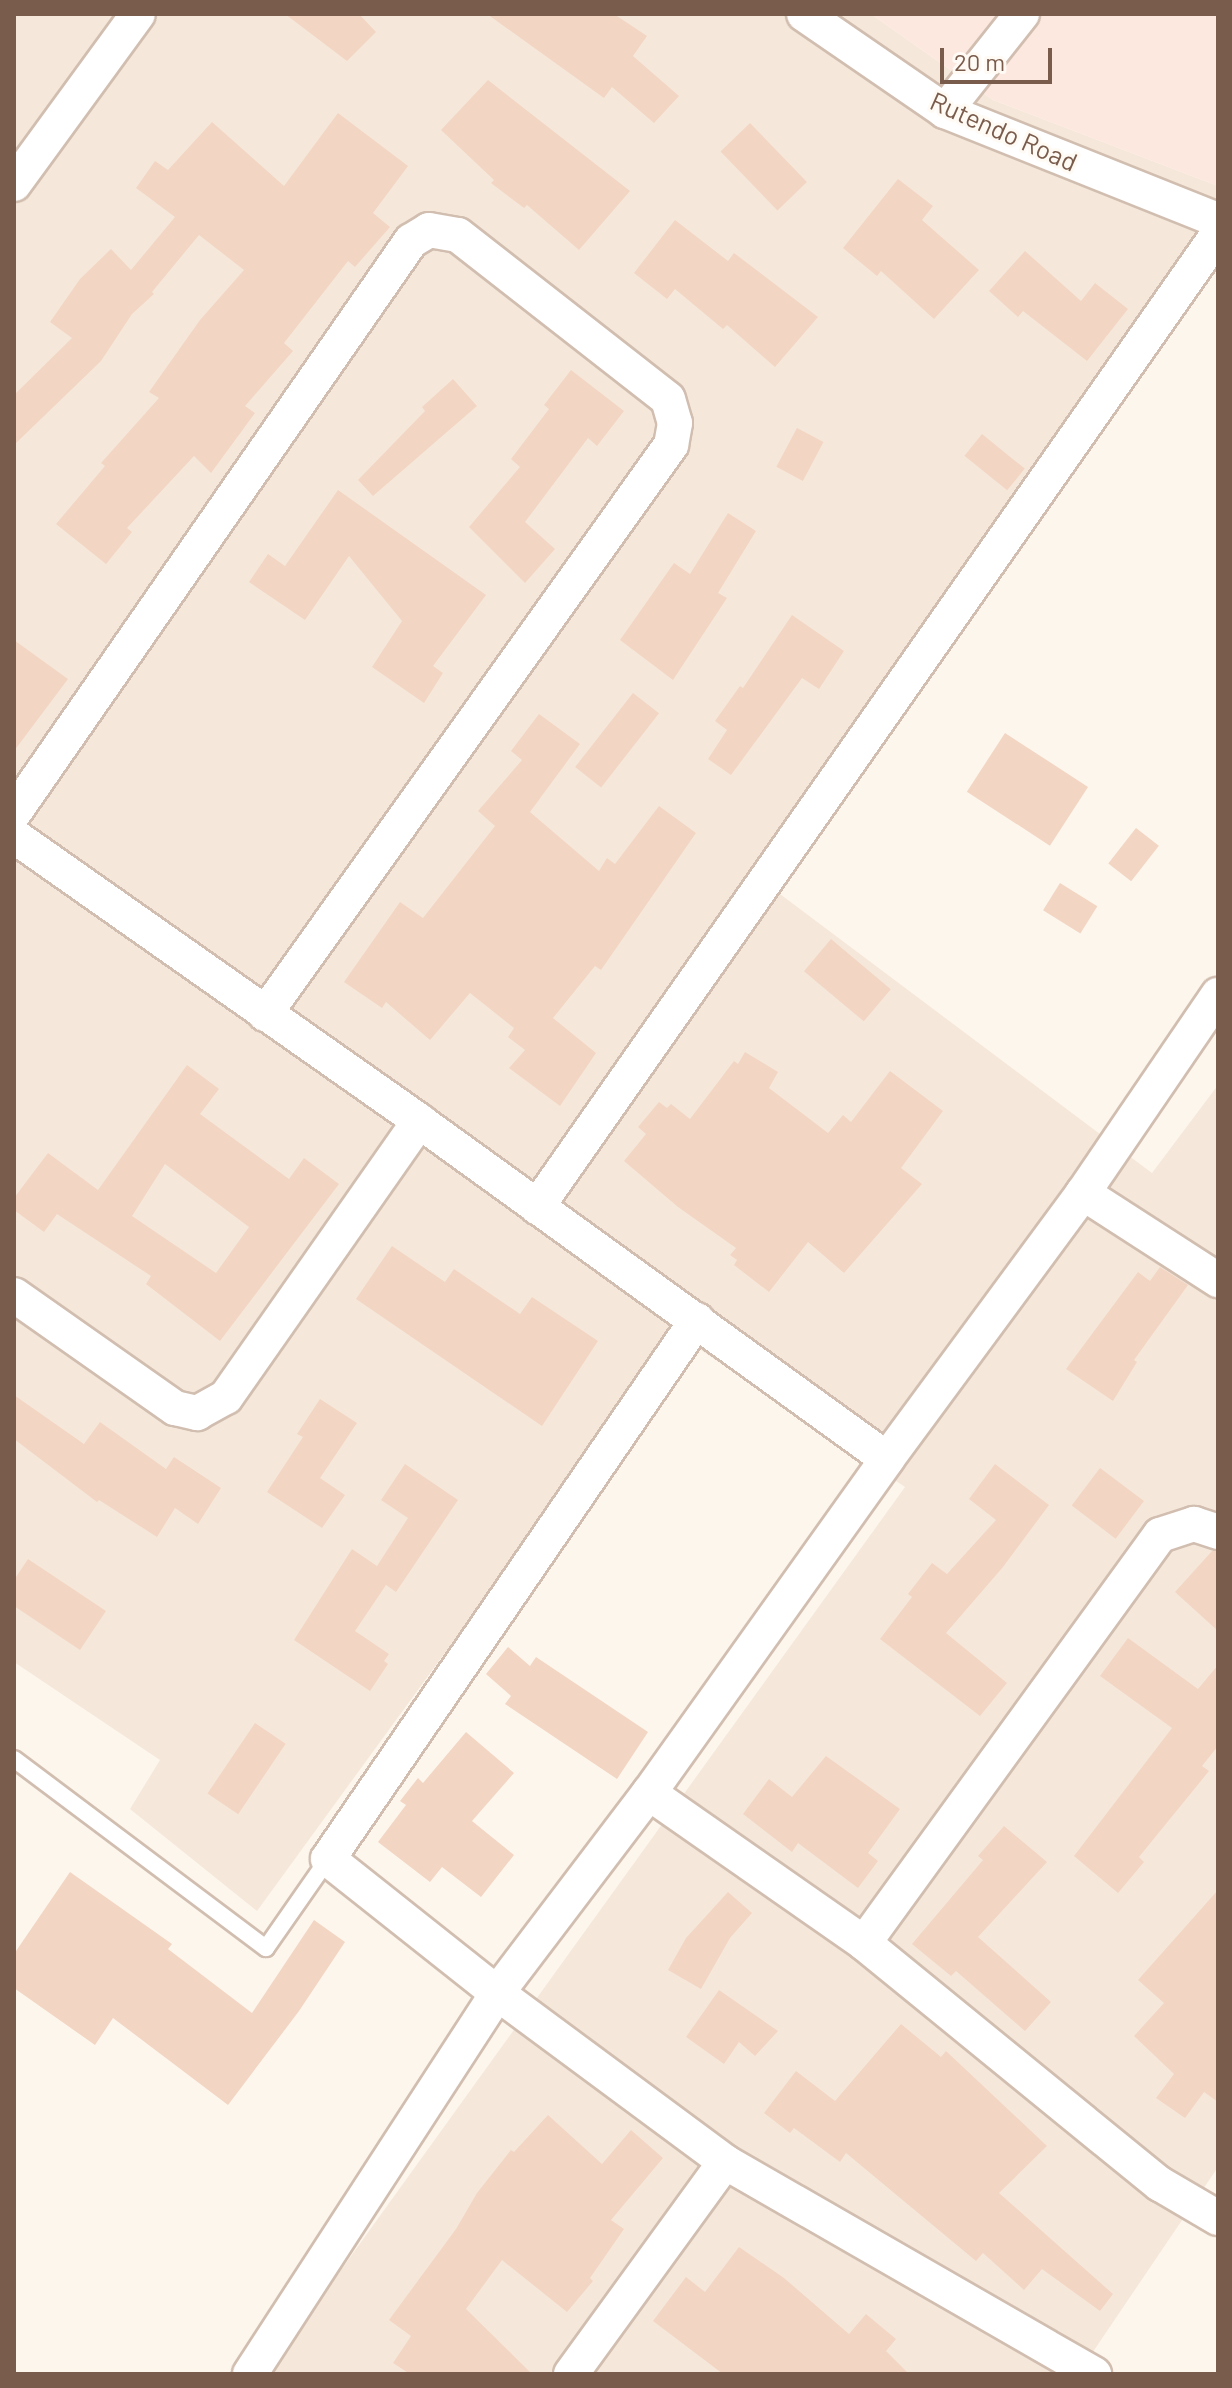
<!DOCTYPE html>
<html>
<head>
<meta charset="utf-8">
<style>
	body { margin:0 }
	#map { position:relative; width:1232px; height:2388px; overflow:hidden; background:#fdf6ec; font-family:Barlow,sans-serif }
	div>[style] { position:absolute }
	.residential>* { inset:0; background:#f5e8da }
	.commercial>* { inset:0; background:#fde8e0 }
	.building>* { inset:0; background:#f3d5c3; transform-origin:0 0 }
	.roads { filter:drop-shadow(2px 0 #d1beb0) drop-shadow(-2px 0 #d1beb0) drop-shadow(0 2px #d1beb0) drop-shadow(0 -2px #d1beb0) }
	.lane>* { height:16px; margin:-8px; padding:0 8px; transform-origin:8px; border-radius:8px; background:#fff }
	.street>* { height:34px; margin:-17px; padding:0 17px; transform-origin:17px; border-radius:17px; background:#fff }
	span { translate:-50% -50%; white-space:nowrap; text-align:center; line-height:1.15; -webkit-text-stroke:6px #fffaf3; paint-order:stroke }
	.street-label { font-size:26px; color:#7a5c4d }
	.frame { position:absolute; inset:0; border:16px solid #7a5c4d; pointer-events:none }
	.scale { position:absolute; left:940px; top:48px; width:112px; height:36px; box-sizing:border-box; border:4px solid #7a5c4d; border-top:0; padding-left:10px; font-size:24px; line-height:28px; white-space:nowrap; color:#7a5c4d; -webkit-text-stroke:6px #fffaf3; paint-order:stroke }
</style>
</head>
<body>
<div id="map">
	<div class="residential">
		<i style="clip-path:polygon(14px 14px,871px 14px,993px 100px,1218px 186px,1218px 267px,776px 891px,1152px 1173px,1218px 1085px,1218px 2167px,1078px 2374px,266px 2374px,905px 1487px,677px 1334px,257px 1911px,130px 1809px,160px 1760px,14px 1662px)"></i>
	</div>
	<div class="commercial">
		<i style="clip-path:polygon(871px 14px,1218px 14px,1218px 186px,993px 100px)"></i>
	</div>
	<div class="building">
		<i style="clip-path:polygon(285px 14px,359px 14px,376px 32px,347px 61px)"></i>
		<i style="clip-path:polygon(487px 14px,614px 14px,647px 36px,633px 56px,679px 96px,654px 123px,612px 87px,604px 98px)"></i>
		<i style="clip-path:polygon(488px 80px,630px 191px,579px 250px,527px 205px,524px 208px,491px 183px,494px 180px,441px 130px)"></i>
		<i style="clip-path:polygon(338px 113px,408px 166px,373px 213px,390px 227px,355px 267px,348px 261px,284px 343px,293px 351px,245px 406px,255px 413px,211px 473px,194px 456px,127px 528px,132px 532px,106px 564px,56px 524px,105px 466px,101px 463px,159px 398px,149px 392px,200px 320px,244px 270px,199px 235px,152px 292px,154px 294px,132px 314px,101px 361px,14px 445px,14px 395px,72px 338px,50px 322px,80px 279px,111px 249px,131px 270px,175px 217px,136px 188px,155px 161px,168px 170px,212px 122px,284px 186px)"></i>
		<i style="left:750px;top:123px;width:82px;height:41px;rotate:46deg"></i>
		<i style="clip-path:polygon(898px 179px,933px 206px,922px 220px,979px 270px,934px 319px,881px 271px,877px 276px,843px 248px)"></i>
		<i style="clip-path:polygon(675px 220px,728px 261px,734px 253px,818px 317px,775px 367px,727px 325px,723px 329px,675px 289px,667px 299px,634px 273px)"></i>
		<i style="clip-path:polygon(1025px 251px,1081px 301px,1095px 283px,1128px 309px,1087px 361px,1023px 311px,1018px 317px,989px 291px)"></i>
		<i style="clip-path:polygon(571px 370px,624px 411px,597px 446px,588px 438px,525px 522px,555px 549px,525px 583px,469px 527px,520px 467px,511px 459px,549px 409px,544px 405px)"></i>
		<i style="clip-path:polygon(453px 379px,477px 406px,373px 496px,358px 480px,425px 411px,422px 407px)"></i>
		<i style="left:797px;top:428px;width:30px;height:44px;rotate:28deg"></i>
		<i style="left:982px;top:434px;width:55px;height:28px;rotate:39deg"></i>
		<i style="clip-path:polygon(338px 490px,486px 595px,433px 666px,443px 673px,424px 703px,372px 667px,402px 621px,349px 556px,305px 620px,249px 582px,268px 554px,285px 566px)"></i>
		<i style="clip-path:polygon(728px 513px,756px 531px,718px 593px,727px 598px,673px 680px,620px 640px,674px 563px,690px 574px)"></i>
		<i style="clip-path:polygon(792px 615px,844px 651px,819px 689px,802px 678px,731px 775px,708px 759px,727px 730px,715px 721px,740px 686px,743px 688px)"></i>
		<i style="clip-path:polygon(14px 640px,68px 679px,14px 751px)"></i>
		<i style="left:633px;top:693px;width:33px;height:94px;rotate:38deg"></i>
		<i style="clip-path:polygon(539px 714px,580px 744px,530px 812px,599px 871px,607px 858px,615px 864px,659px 806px,696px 833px,601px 970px,595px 966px,553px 1018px,596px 1053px,560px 1106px,509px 1068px,525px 1050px,508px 1037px,514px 1028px,470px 993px,430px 1040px,386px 1002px,382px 1008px,344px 982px,400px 902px,423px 918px,495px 826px,478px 811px,522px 760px,511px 751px)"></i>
		<i style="left:1005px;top:733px;width:99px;height:70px;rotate:33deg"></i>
		<i style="left:1136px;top:828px;width:29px;height:45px;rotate:38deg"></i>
		<i style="left:1060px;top:883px;width:44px;height:32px;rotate:32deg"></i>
		<i style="left:831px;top:939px;width:78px;height:42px;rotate:40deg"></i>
		<i style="clip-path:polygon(745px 1052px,778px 1072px,769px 1088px,828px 1133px,843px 1115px,851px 1122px,890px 1071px,943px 1111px,901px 1168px,922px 1184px,844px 1273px,808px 1242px,769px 1292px,734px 1265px,737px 1260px,730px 1255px,736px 1248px,678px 1207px,624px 1161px,646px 1134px,638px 1127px,659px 1102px,667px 1108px,671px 1104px,690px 1119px,734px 1061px,738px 1064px)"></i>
		<i style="clip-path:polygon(evenodd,187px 1065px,219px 1089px,200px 1114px,289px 1179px,304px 1158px,339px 1184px,220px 1341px,146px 1284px,151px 1276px,57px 1214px,44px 1232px,14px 1210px,14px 1198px,48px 1153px,98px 1190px,187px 1065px,165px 1164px,249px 1227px,216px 1273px,132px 1216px,165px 1164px)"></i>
		<i style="clip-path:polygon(392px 1246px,445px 1282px,454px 1269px,520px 1314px,532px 1297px,598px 1341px,542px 1426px,356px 1299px)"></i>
		<i style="clip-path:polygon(1160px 1267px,1188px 1285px,1134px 1360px,1137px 1362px,1113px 1401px,1066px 1369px,1138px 1272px,1150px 1281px)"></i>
		<i style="clip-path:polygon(14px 1395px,84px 1444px,100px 1422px,166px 1469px,174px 1457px,221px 1488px,198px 1524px,175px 1508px,157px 1537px,99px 1500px,97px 1502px,14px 1439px)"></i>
		<i style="clip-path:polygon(320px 1399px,357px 1423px,320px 1478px,345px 1495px,322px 1528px,267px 1492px,303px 1437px,297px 1434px)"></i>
		<i style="clip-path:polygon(405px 1464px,458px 1500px,396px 1592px,386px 1585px,355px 1631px,389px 1654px,384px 1661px,388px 1664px,370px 1691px,294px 1640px,352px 1549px,377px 1566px,408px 1518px,381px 1500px)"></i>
		<i style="clip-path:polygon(995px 1464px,1049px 1505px,1003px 1567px,946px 1633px,1007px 1683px,980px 1716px,880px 1639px,912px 1597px,908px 1594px,932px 1563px,947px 1574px,996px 1520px,969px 1499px)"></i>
		<i style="left:1100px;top:1468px;width:55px;height:47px;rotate:37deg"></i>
		<i style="clip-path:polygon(1212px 1551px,1218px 1551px,1218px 1631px,1175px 1592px)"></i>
		<i style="clip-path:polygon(28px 1559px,106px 1611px,80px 1650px,14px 1606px,14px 1580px)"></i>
		<i style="clip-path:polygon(1128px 1638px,1198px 1689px,1218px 1665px,1218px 1746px,1202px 1766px,1209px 1771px,1139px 1857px,1144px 1862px,1118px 1893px,1074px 1856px,1172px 1728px,1100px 1676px)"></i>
		<i style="clip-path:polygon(508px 1647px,530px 1666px,536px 1657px,648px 1732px,617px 1779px,505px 1704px,511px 1696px,486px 1674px)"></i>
		<i style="left:255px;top:1723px;width:37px;height:85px;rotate:34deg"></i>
		<i style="clip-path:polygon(466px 1732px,514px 1773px,472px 1821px,514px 1855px,481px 1897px,442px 1867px,430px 1882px,378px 1842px,406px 1805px,400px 1801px,418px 1778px,423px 1783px)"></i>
		<i style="clip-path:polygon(826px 1756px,900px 1809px,868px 1853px,878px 1861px,858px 1888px,798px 1843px,792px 1852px,743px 1814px,769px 1779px,792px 1797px)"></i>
		<i style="clip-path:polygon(1004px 1826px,1047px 1862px,978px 1937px,1051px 2002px,1025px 2031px,956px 1971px,951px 1976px,912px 1944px,983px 1860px,978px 1856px)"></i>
		<i style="clip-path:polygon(70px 1872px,172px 1944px,168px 1949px,252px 2013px,314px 1920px,345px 1942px,299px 2011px,228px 2105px,113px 2018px,95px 2045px,14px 1988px,14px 1954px)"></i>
		<i style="clip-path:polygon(1218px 1890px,1218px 2102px,1204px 2092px,1185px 2118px,1156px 2098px,1174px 2074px,1134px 2036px,1164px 2003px,1138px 1980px)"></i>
		<i style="clip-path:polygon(728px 1892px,752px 1913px,730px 1938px,701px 1989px,668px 1970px,686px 1938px)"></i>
		<i style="clip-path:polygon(719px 1990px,778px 2031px,755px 2056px,739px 2042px,724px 2064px,686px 2037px)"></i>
		<i style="clip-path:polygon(901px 2024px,941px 2057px,946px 2051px,1047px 2146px,999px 2193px,1113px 2294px,1100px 2311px,1042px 2269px,1024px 2290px,983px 2253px,976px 2261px,846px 2153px,840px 2162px,794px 2128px,790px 2133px,764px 2113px,796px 2071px,835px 2101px)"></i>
		<i style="clip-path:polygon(548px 2115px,602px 2164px,631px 2130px,663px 2158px,611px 2220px,624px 2229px,590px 2278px,593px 2281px,567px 2312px,502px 2260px,466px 2309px,532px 2374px,410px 2374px,393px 2363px,411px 2336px,389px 2320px,456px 2229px,477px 2193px,511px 2150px,514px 2152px)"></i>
		<i style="clip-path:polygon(739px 2247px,784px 2278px,849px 2334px,866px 2314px,896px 2339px,886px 2351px,909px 2374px,723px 2374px,653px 2321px,686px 2277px,705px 2292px)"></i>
	</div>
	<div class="roads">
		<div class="lane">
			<i style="left:14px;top:1759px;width:315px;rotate:36.9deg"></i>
			<i style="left:266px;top:1948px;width:108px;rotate:-55.1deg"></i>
		</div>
		<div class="street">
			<i style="left:804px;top:14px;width:171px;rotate:34.5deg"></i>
			<i style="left:945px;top:111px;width:294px;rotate:21.8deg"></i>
			<i style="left:945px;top:111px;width:124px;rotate:-51.6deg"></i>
			<i style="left:14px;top:184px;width:210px;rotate:-53.9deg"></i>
			<i style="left:14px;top:813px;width:696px;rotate:-55.24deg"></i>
			<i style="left:411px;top:241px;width:21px;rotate:-31deg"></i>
			<i style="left:429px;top:230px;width:29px;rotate:10deg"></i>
			<i style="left:458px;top:235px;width:266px;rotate:38deg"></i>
			<i style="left:668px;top:399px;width:25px;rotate:74deg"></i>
			<i style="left:675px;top:423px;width:22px;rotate:100deg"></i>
			<i style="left:671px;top:445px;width:699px;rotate:125.51deg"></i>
			<i style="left:14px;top:836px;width:495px;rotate:35.1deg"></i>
			<i style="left:419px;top:1121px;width:577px;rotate:35.84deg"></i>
			<i style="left:1083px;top:1193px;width:161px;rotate:32.8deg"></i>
			<i style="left:537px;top:1207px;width:1188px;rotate:-55.01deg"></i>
			<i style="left:14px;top:1295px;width:197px;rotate:35.1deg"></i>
			<i style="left:175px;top:1408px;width:23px;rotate:13deg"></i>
			<i style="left:197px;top:1413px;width:33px;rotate:-29deg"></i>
			<i style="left:226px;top:1397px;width:337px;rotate:-55deg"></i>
			<i style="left:697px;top:1320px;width:653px;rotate:124.4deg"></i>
			<i style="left:328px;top:1859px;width:216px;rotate:38.4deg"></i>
			<i style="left:497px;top:1993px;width:284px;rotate:36.5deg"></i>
			<i style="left:725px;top:2162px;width:426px;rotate:29.9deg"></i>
			<i style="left:649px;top:1793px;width:262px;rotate:34.9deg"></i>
			<i style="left:864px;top:1943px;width:382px;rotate:39.2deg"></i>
			<i style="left:1160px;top:2184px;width:67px;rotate:30.4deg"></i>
			<i style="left:864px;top:1943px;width:504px;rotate:-54.04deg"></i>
			<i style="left:1160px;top:1535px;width:36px;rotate:-18deg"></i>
			<i style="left:1194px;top:1524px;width:25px;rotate:18deg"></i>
			<i style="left:250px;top:2374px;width:454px;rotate:-57deg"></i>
			<i style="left:497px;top:1993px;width:251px;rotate:-52.8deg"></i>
			<i style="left:649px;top:1793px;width:410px;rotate:-54.5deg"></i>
			<i style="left:887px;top:1459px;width:330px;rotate:-53.6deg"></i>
			<i style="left:1083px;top:1193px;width:240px;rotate:-55.7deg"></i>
			<i style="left:571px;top:2374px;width:262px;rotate:-54deg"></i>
		</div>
	</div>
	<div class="street-label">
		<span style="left:1004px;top:131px;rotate:24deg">Rutendo Road</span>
	</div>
	<div class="frame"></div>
	<div class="scale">20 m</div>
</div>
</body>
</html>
